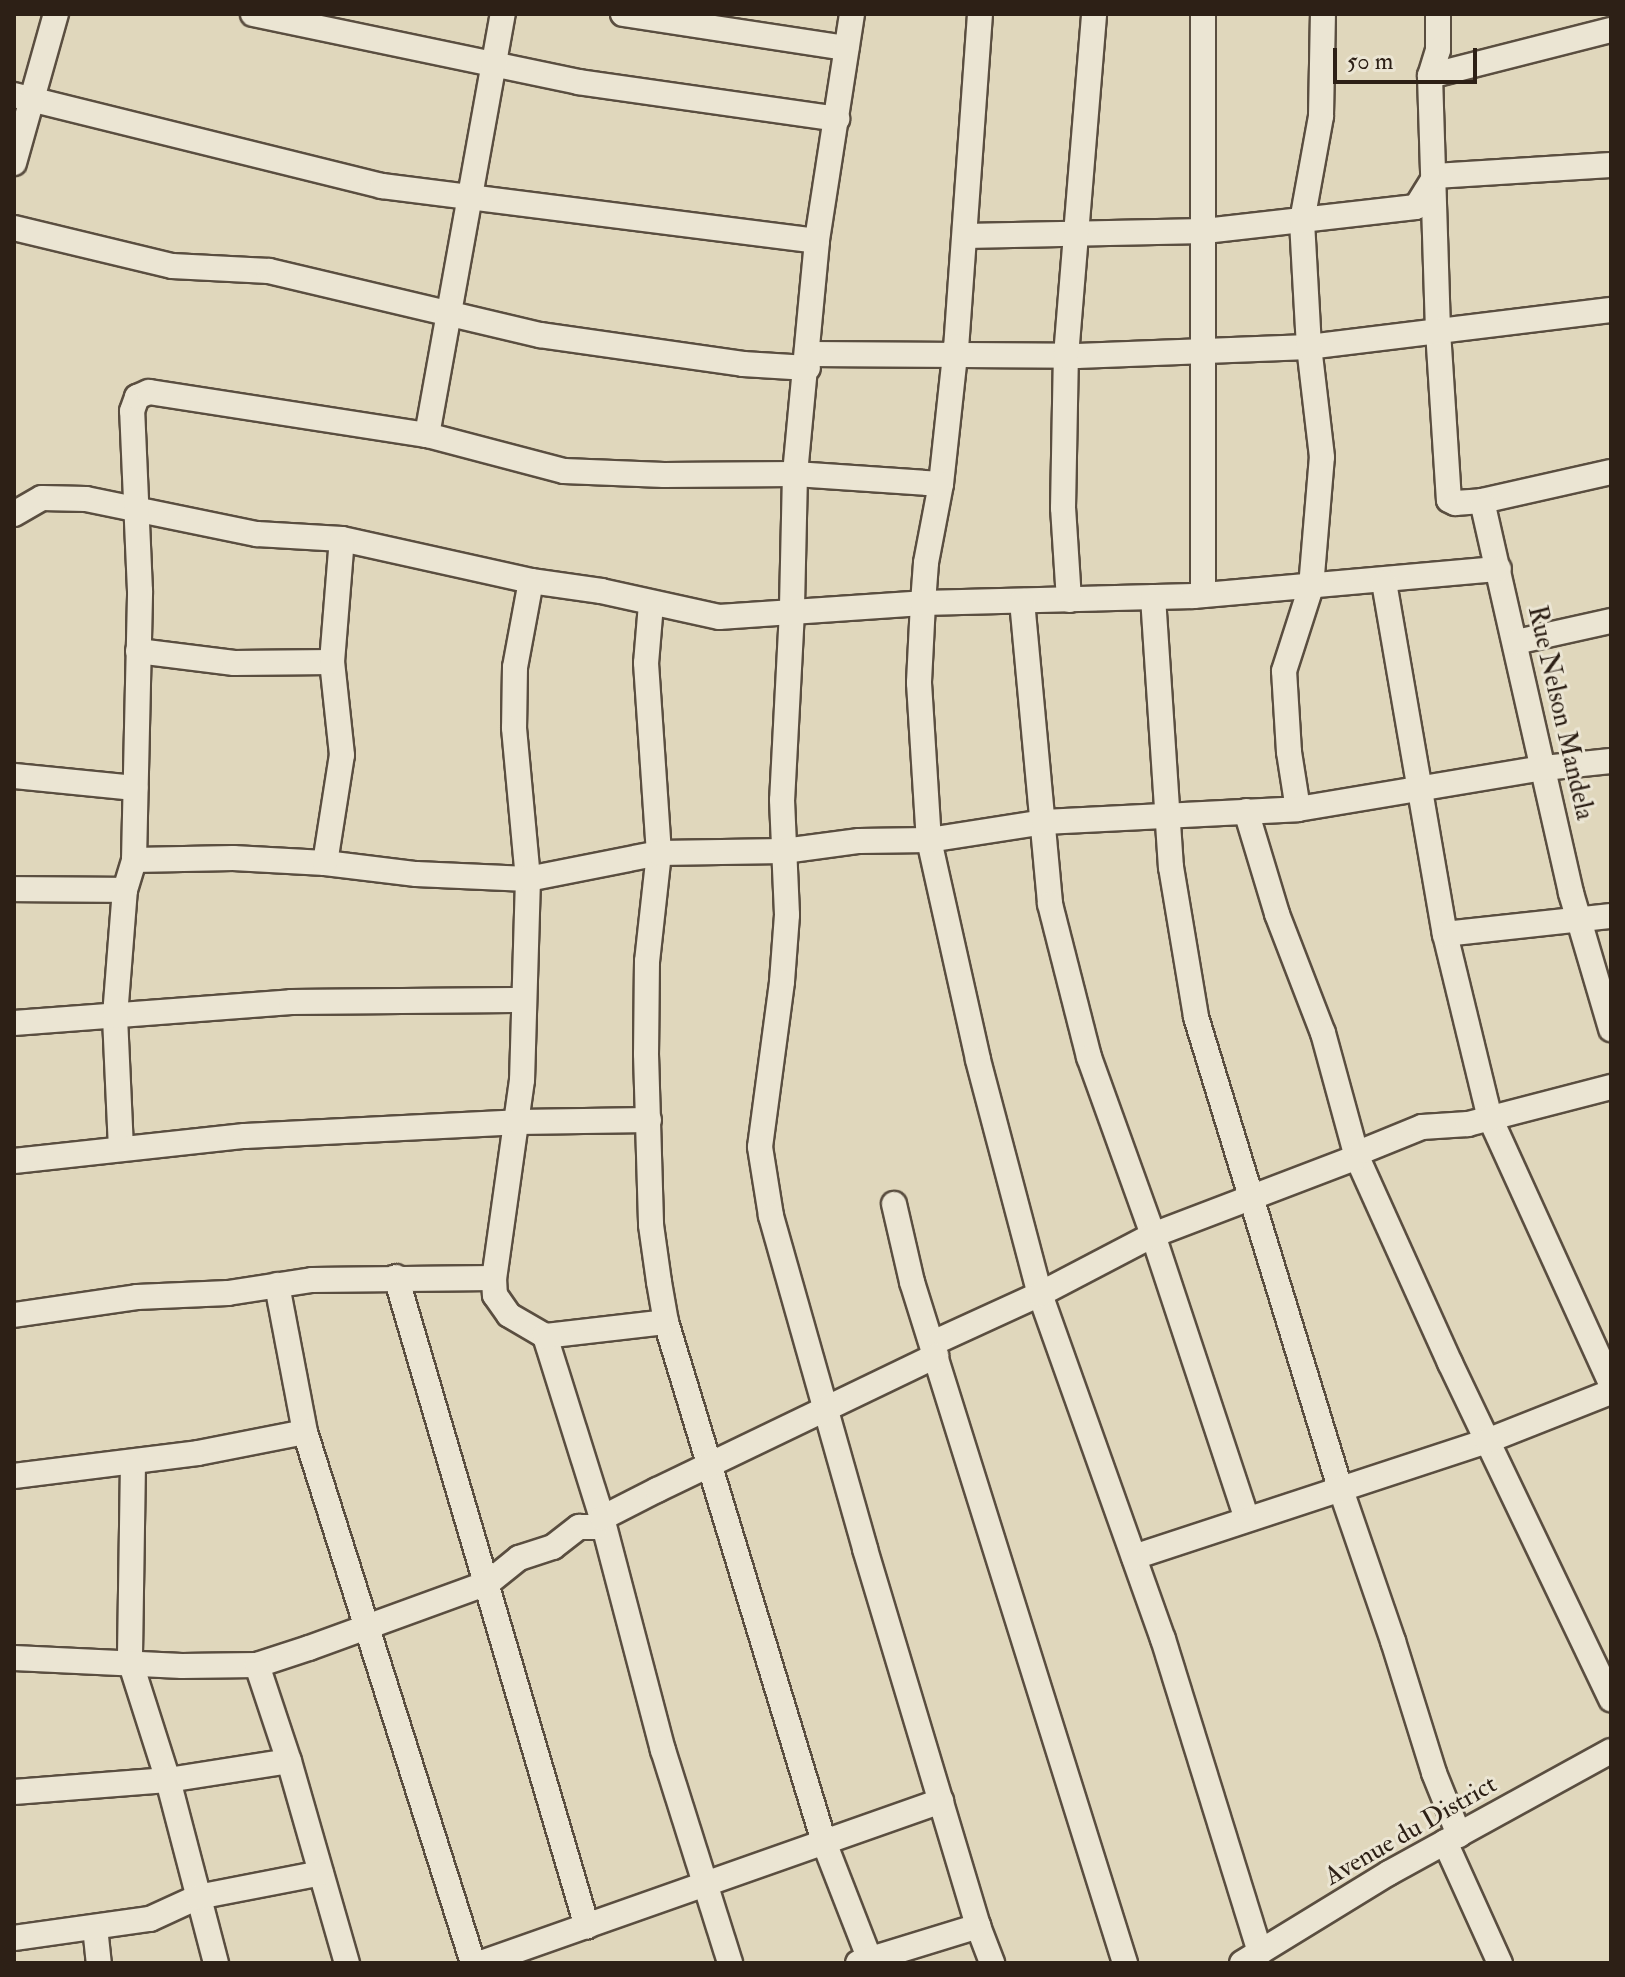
<!DOCTYPE html>
<html>
<head>
<meta charset="utf-8">
<style>
	body { margin:0 }
	#map { position:relative; width:1625px; height:1977px; overflow:hidden; background:#e0d7bc; font-family:"IM FELL Double Pica",serif }
	div>[style] { position:absolute }
	.roads { filter:drop-shadow(2px 0 #5a4e40) drop-shadow(-2px 0 #5a4e40) drop-shadow(0 2px #5a4e40) drop-shadow(0 -2px #5a4e40) }
	.minor>* { height:24px; margin:-12px; padding:0 12px; transform-origin:12px; border-radius:12px; background:#ebe5d3 }
	span { translate:-50% -50%; white-space:nowrap; text-align:center; line-height:1.15; -webkit-text-stroke:6px #ebe5d3; paint-order:stroke }
	.street-label { font-size:26px; color:#2d2016 }
	.frame { position:absolute; inset:0; border:16px solid #2d2016; pointer-events:none }
	.scale { position:absolute; left:1333px; top:48px; width:144px; height:36px; box-sizing:border-box; border:4px solid #2d2016; border-top:0; padding-left:10px; font-size:24px; line-height:28px; white-space:nowrap; color:#2d2016; -webkit-text-stroke:6px #ebe5d3; paint-order:stroke }
</style>
</head>
<body>
<div id="map">
	<div class="roads">
		<div class="minor">
			<i style="left:253px;top:14px;width:332px;rotate:11.8deg"></i>
			<i style="left:578px;top:82px;width:262px;rotate:8.1deg"></i>
			<i style="left:623px;top:14px;width:226px;rotate:8.7deg"></i>
			<i style="left:852px;top:14px;width:230px;rotate:98.8deg"></i>
			<i style="left:817px;top:241px;width:234px;rotate:95.4deg"></i>
			<i style="left:795px;top:474px;width:137px;rotate:91.3deg"></i>
			<i style="left:792px;top:611px;width:189px;rotate:93deg"></i>
			<i style="left:782px;top:800px;width:115px;rotate:87.5deg"></i>
			<i style="left:787px;top:915px;width:67px;rotate:94.3deg"></i>
			<i style="left:782px;top:982px;width:166px;rotate:97.6deg"></i>
			<i style="left:760px;top:1147px;width:70px;rotate:80.9deg"></i>
			<i style="left:771px;top:1216px;width:346px;rotate:74.2deg"></i>
			<i style="left:865px;top:1549px;width:394px;rotate:73.3deg"></i>
			<i style="left:978px;top:1926px;width:40px;rotate:69deg"></i>
			<i style="left:980px;top:14px;width:333px;rotate:94.1deg"></i>
			<i style="left:956px;top:346px;width:139px;rotate:96.2deg"></i>
			<i style="left:941px;top:484px;width:80px;rotate:100.8deg"></i>
			<i style="left:926px;top:563px;width:40px;rotate:94.3deg"></i>
			<i style="left:923px;top:603px;width:80px;rotate:92.9deg"></i>
			<i style="left:919px;top:683px;width:157px;rotate:86.4deg"></i>
			<i style="left:929px;top:840px;width:225px;rotate:77.4deg"></i>
			<i style="left:978px;top:1060px;width:242px;rotate:75.2deg"></i>
			<i style="left:1040px;top:1294px;width:366px;rotate:70.4deg"></i>
			<i style="left:1163px;top:1639px;width:328px;rotate:72.8deg"></i>
			<i style="left:1438px;top:14px;width:36px;rotate:90deg"></i>
			<i style="left:1438px;top:50px;width:27px;rotate:107deg"></i>
			<i style="left:1430px;top:76px;width:255px;rotate:88.2deg"></i>
			<i style="left:1438px;top:331px;width:169px;rotate:86.3deg"></i>
			<i style="left:1449px;top:500px;width:7px;rotate:27deg"></i>
			<i style="left:1455px;top:503px;width:27px;rotate:-4deg"></i>
			<i style="left:1482px;top:501px;width:132px;rotate:-12.7deg"></i>
			<i style="left:1430px;top:76px;width:187px;rotate:-14.3deg"></i>
			<i style="left:14px;top:95px;width:379px;rotate:13.9deg"></i>
			<i style="left:382px;top:186px;width:438px;rotate:7.2deg"></i>
			<i style="left:14px;top:163px;width:155px;rotate:-74.3deg"></i>
			<i style="left:14px;top:228px;width:163px;rotate:13.5deg"></i>
			<i style="left:172px;top:266px;width:97px;rotate:3deg"></i>
			<i style="left:269px;top:271px;width:278px;rotate:13.3deg"></i>
			<i style="left:540px;top:335px;width:205px;rotate:8.1deg"></i>
			<i style="left:743px;top:364px;width:65px;rotate:3.5deg"></i>
			<i style="left:965px;top:236px;width:240px;rotate:-1.2deg"></i>
			<i style="left:1205px;top:231px;width:212px;rotate:-6.5deg"></i>
			<i style="left:1416px;top:207px;width:36px;rotate:-58deg"></i>
			<i style="left:1435px;top:176px;width:176px;rotate:-3.6deg"></i>
			<i style="left:809px;top:354px;width:268px;rotate:0.4deg"></i>
			<i style="left:1077px;top:356px;width:232px;rotate:-2.2deg"></i>
			<i style="left:1309px;top:347px;width:304px;rotate:-7deg"></i>
			<i style="left:427px;top:435px;width:428px;rotate:-79.8deg"></i>
			<i style="left:1482px;top:501px;width:402px;rotate:77.2deg"></i>
			<i style="left:1571px;top:893px;width:142px;rotate:73.6deg"></i>
			<i style="left:14px;top:514px;width:32px;rotate:-30deg"></i>
			<i style="left:42px;top:498px;width:44px;rotate:1.3deg"></i>
			<i style="left:86px;top:499px;width:175px;rotate:11.6deg"></i>
			<i style="left:257px;top:534px;width:85px;rotate:3.4deg"></i>
			<i style="left:342px;top:539px;width:194px;rotate:12.5deg"></i>
			<i style="left:531px;top:581px;width:71px;rotate:8.1deg"></i>
			<i style="left:601px;top:591px;width:121px;rotate:12.4deg"></i>
			<i style="left:719px;top:617px;width:204px;rotate:-3.9deg"></i>
			<i style="left:923px;top:603px;width:271px;rotate:-1.5deg"></i>
			<i style="left:1194px;top:596px;width:306px;rotate:-5.1deg"></i>
			<i style="left:531px;top:581px;width:87px;rotate:100.5deg"></i>
			<i style="left:515px;top:667px;width:61px;rotate:90.9deg"></i>
			<i style="left:514px;top:728px;width:152px;rotate:84.7deg"></i>
			<i style="left:528px;top:879px;width:201px;rotate:91.7deg"></i>
			<i style="left:522px;top:1080px;width:200px;rotate:98deg"></i>
			<i style="left:494px;top:1278px;width:17px;rotate:87deg"></i>
			<i style="left:495px;top:1295px;width:24px;rotate:55deg"></i>
			<i style="left:509px;top:1315px;width:42px;rotate:30.3deg"></i>
			<i style="left:545px;top:1336px;width:191px;rotate:72.6deg"></i>
			<i style="left:602px;top:1518px;width:240px;rotate:75.3deg"></i>
			<i style="left:663px;top:1750px;width:223px;rotate:72.5deg"></i>
			<i style="left:1384px;top:582px;width:357px;rotate:80.2deg"></i>
			<i style="left:1445px;top:934px;width:189px;rotate:76.3deg"></i>
			<i style="left:1490px;top:1118px;width:292px;rotate:65.5deg"></i>
			<i style="left:1203px;top:595px;width:581px;rotate:-90deg"></i>
			<i style="left:1153px;top:597px;width:271px;rotate:86.2deg"></i>
			<i style="left:1171px;top:867px;width:152px;rotate:80.5deg"></i>
			<i style="left:1196px;top:1017px;width:495px;rotate:73deg"></i>
			<i style="left:1341px;top:1490px;width:160px;rotate:71deg"></i>
			<i style="left:1393px;top:1641px;width:138px;rotate:72.7deg"></i>
			<i style="left:1434px;top:1773px;width:67px;rotate:68deg"></i>
			<i style="left:1069px;top:600px;width:92px;rotate:-93.7deg"></i>
			<i style="left:1063px;top:508px;width:152px;rotate:-88.9deg"></i>
			<i style="left:1066px;top:356px;width:343px;rotate:-85.3deg"></i>
			<i style="left:1022px;top:601px;width:304px;rotate:84.7deg"></i>
			<i style="left:1050px;top:904px;width:158px;rotate:75.7deg"></i>
			<i style="left:1089px;top:1057px;width:189px;rotate:70.2deg"></i>
			<i style="left:1153px;top:1235px;width:299px;rotate:71.7deg"></i>
			<i style="left:651px;top:604px;width:59px;rotate:94.8deg"></i>
			<i style="left:646px;top:663px;width:190px;rotate:86.1deg"></i>
			<i style="left:659px;top:853px;width:109px;rotate:96.3deg"></i>
			<i style="left:647px;top:961px;width:93px;rotate:90.6deg"></i>
			<i style="left:646px;top:1054px;width:171px;rotate:88.3deg"></i>
			<i style="left:651px;top:1225px;width:58px;rotate:82deg"></i>
			<i style="left:659px;top:1282px;width:41px;rotate:80.1deg"></i>
			<i style="left:666px;top:1322px;width:543px;rotate:73.1deg"></i>
			<i style="left:824px;top:1842px;width:127px;rotate:68.7deg"></i>
			<i style="left:1516px;top:642px;width:97px;rotate:-12.5deg"></i>
			<i style="left:138px;top:651px;width:97px;rotate:7.1deg"></i>
			<i style="left:234px;top:663px;width:98px;rotate:-0.6deg"></i>
			<i style="left:14px;top:776px;width:122px;rotate:5.7deg"></i>
			<i style="left:1298px;top:809px;width:58px;rotate:-99deg"></i>
			<i style="left:1289px;top:752px;width:81px;rotate:-93.5deg"></i>
			<i style="left:1284px;top:671px;width:88px;rotate:-72.2deg"></i>
			<i style="left:1311px;top:587px;width:130px;rotate:-85.2deg"></i>
			<i style="left:1322px;top:457px;width:111px;rotate:-96.7deg"></i>
			<i style="left:1309px;top:347px;width:126px;rotate:-93.2deg"></i>
			<i style="left:1302px;top:221px;width:107px;rotate:-79.7deg"></i>
			<i style="left:1321px;top:116px;width:102px;rotate:-88.9deg"></i>
			<i style="left:1246px;top:811px;width:108px;rotate:73.2deg"></i>
			<i style="left:1277px;top:914px;width:128px;rotate:68.9deg"></i>
			<i style="left:1323px;top:1033px;width:129px;rotate:74.7deg"></i>
			<i style="left:1357px;top:1157px;width:226px;rotate:65.7deg"></i>
			<i style="left:1450px;top:1363px;width:373px;rotate:64.4deg"></i>
			<i style="left:134px;top:860px;width:99px;rotate:-1.2deg"></i>
			<i style="left:233px;top:858px;width:92px;rotate:3.1deg"></i>
			<i style="left:325px;top:863px;width:92px;rotate:6.9deg"></i>
			<i style="left:416px;top:874px;width:112px;rotate:2.6deg"></i>
			<i style="left:528px;top:879px;width:134px;rotate:-11.2deg"></i>
			<i style="left:659px;top:853px;width:125px;rotate:-0.9deg"></i>
			<i style="left:784px;top:851px;width:76px;rotate:-7.6deg"></i>
			<i style="left:859px;top:841px;width:70px;rotate:-0.8deg"></i>
			<i style="left:929px;top:840px;width:116px;rotate:-8.9deg"></i>
			<i style="left:1044px;top:822px;width:254px;rotate:-2.9deg"></i>
			<i style="left:1298px;top:809px;width:249px;rotate:-9.5deg"></i>
			<i style="left:1544px;top:768px;width:67px;rotate:-6deg"></i>
			<i style="left:325px;top:863px;width:109px;rotate:-81.1deg"></i>
			<i style="left:342px;top:755px;width:94px;rotate:-96.1deg"></i>
			<i style="left:332px;top:662px;width:123px;rotate:-85.4deg"></i>
			<i style="left:14px;top:889px;width:111px;rotate:0.5deg"></i>
			<i style="left:1445px;top:934px;width:167px;rotate:-6.2deg"></i>
			<i style="left:14px;top:1023px;width:278px;rotate:-4.3deg"></i>
			<i style="left:291px;top:1002px;width:233px;rotate:-0.5deg"></i>
			<i style="left:121px;top:1149px;width:133px;rotate:-92.6deg"></i>
			<i style="left:115px;top:1016px;width:126px;rotate:-85.5deg"></i>
			<i style="left:125px;top:890px;width:31px;rotate:-73deg"></i>
			<i style="left:134px;top:860px;width:269px;rotate:-88.7deg"></i>
			<i style="left:140px;top:591px;width:180px;rotate:-92.5deg"></i>
			<i style="left:132px;top:411px;width:15px;rotate:-70deg"></i>
			<i style="left:137px;top:397px;width:13px;rotate:-23deg"></i>
			<i style="left:149px;top:392px;width:281px;rotate:8.8deg"></i>
			<i style="left:427px;top:435px;width:142px;rotate:14.7deg"></i>
			<i style="left:564px;top:471px;width:100px;rotate:2.3deg"></i>
			<i style="left:664px;top:475px;width:131px;rotate:-0.4deg"></i>
			<i style="left:795px;top:474px;width:146px;rotate:3.9deg"></i>
			<i style="left:14px;top:1161px;width:232px;rotate:-6.2deg"></i>
			<i style="left:245px;top:1136px;width:273px;rotate:-2.9deg"></i>
			<i style="left:518px;top:1122px;width:131px;rotate:-0.9deg"></i>
			<i style="left:894px;top:1204px;width:80px;rotate:77deg"></i>
			<i style="left:912px;top:1282px;width:714px;rotate:72.63deg"></i>
			<i style="left:396px;top:1277px;width:677px;rotate:73.62deg"></i>
			<i style="left:277px;top:1285px;width:150px;rotate:79.2deg"></i>
			<i style="left:305px;top:1432px;width:557px;rotate:72.44deg"></i>
			<i style="left:14px;top:1315px;width:124px;rotate:-8.3deg"></i>
			<i style="left:137px;top:1297px;width:91px;rotate:-2.5deg"></i>
			<i style="left:228px;top:1293px;width:85px;rotate:-8.8deg"></i>
			<i style="left:312px;top:1280px;width:182px;rotate:-0.6deg"></i>
			<i style="left:545px;top:1336px;width:122px;rotate:-6.6deg"></i>
			<i style="left:933px;top:1343px;width:118px;rotate:-24.6deg"></i>
			<i style="left:1040px;top:1294px;width:127px;rotate:-27.6deg"></i>
			<i style="left:1153px;top:1235px;width:218px;rotate:-20.9deg"></i>
			<i style="left:1357px;top:1157px;width:8px;rotate:-45deg"></i>
			<i style="left:1363px;top:1151px;width:64px;rotate:-22.1deg"></i>
			<i style="left:1422px;top:1127px;width:46px;rotate:-3.7deg"></i>
			<i style="left:1468px;top:1124px;width:148px;rotate:-14.5deg"></i>
			<i style="left:133px;top:1463px;width:198px;rotate:90.9deg"></i>
			<i style="left:130px;top:1661px;width:125px;rotate:72.3deg"></i>
			<i style="left:168px;top:1780px;width:189px;rotate:75.3deg"></i>
			<i style="left:14px;top:1476px;width:185px;rotate:-7.1deg"></i>
			<i style="left:198px;top:1453px;width:109px;rotate:-11.1deg"></i>
			<i style="left:1134px;top:1557px;width:372px;rotate:-18.2deg"></i>
			<i style="left:1487px;top:1441px;width:133px;rotate:-21.6deg"></i>
			<i style="left:14px;top:1658px;width:168px;rotate:2.7deg"></i>
			<i style="left:182px;top:1666px;width:75px;rotate:-0.8deg"></i>
			<i style="left:257px;top:1665px;width:55px;rotate:-18.1deg"></i>
			<i style="left:309px;top:1648px;width:190px;rotate:-20deg"></i>
			<i style="left:488px;top:1583px;width:40px;rotate:-39deg"></i>
			<i style="left:519px;top:1558px;width:36px;rotate:-18deg"></i>
			<i style="left:553px;top:1547px;width:33px;rotate:-38deg"></i>
			<i style="left:579px;top:1527px;width:16px"></i>
			<i style="left:595px;top:1527px;width:11px;rotate:-52deg"></i>
			<i style="left:602px;top:1518px;width:62px;rotate:-27deg"></i>
			<i style="left:657px;top:1490px;width:310px;rotate:-25.7deg"></i>
			<i style="left:257px;top:1665px;width:101px;rotate:71.6deg"></i>
			<i style="left:289px;top:1761px;width:210px;rotate:74deg"></i>
			<i style="left:14px;top:1792px;width:154px;rotate:-4.5deg"></i>
			<i style="left:168px;top:1780px;width:122px;rotate:-8.9deg"></i>
			<i style="left:1445px;top:1842px;width:133px;rotate:65.6deg"></i>
			<i style="left:95px;top:1927px;width:36px;rotate:84deg"></i>
			<i style="left:14px;top:1938px;width:137px;rotate:-8deg"></i>
			<i style="left:150px;top:1919px;width:53px;rotate:-24.6deg"></i>
			<i style="left:198px;top:1897px;width:125px;rotate:-11deg"></i>
			<i style="left:481px;top:1963px;width:488px;rotate:-19.4deg"></i>
			<i style="left:858px;top:1963px;width:126px;rotate:-17.1deg"></i>
			<i style="left:1242px;top:1963px;width:172px;rotate:-31.5deg"></i>
			<i style="left:1389px;top:1873px;width:253px;rotate:-28.8deg"></i>
		</div>
	</div>
	<div class="street-label">
		<span style="left:1560px;top:713px;rotate:77deg">Rue Nelson Mandela</span>
		<span style="left:1411px;top:1831px;rotate:-30deg">Avenue du District</span>
	</div>
	<div class="frame"></div>
	<div class="scale">50 m</div>
</div>
</body>
</html>
